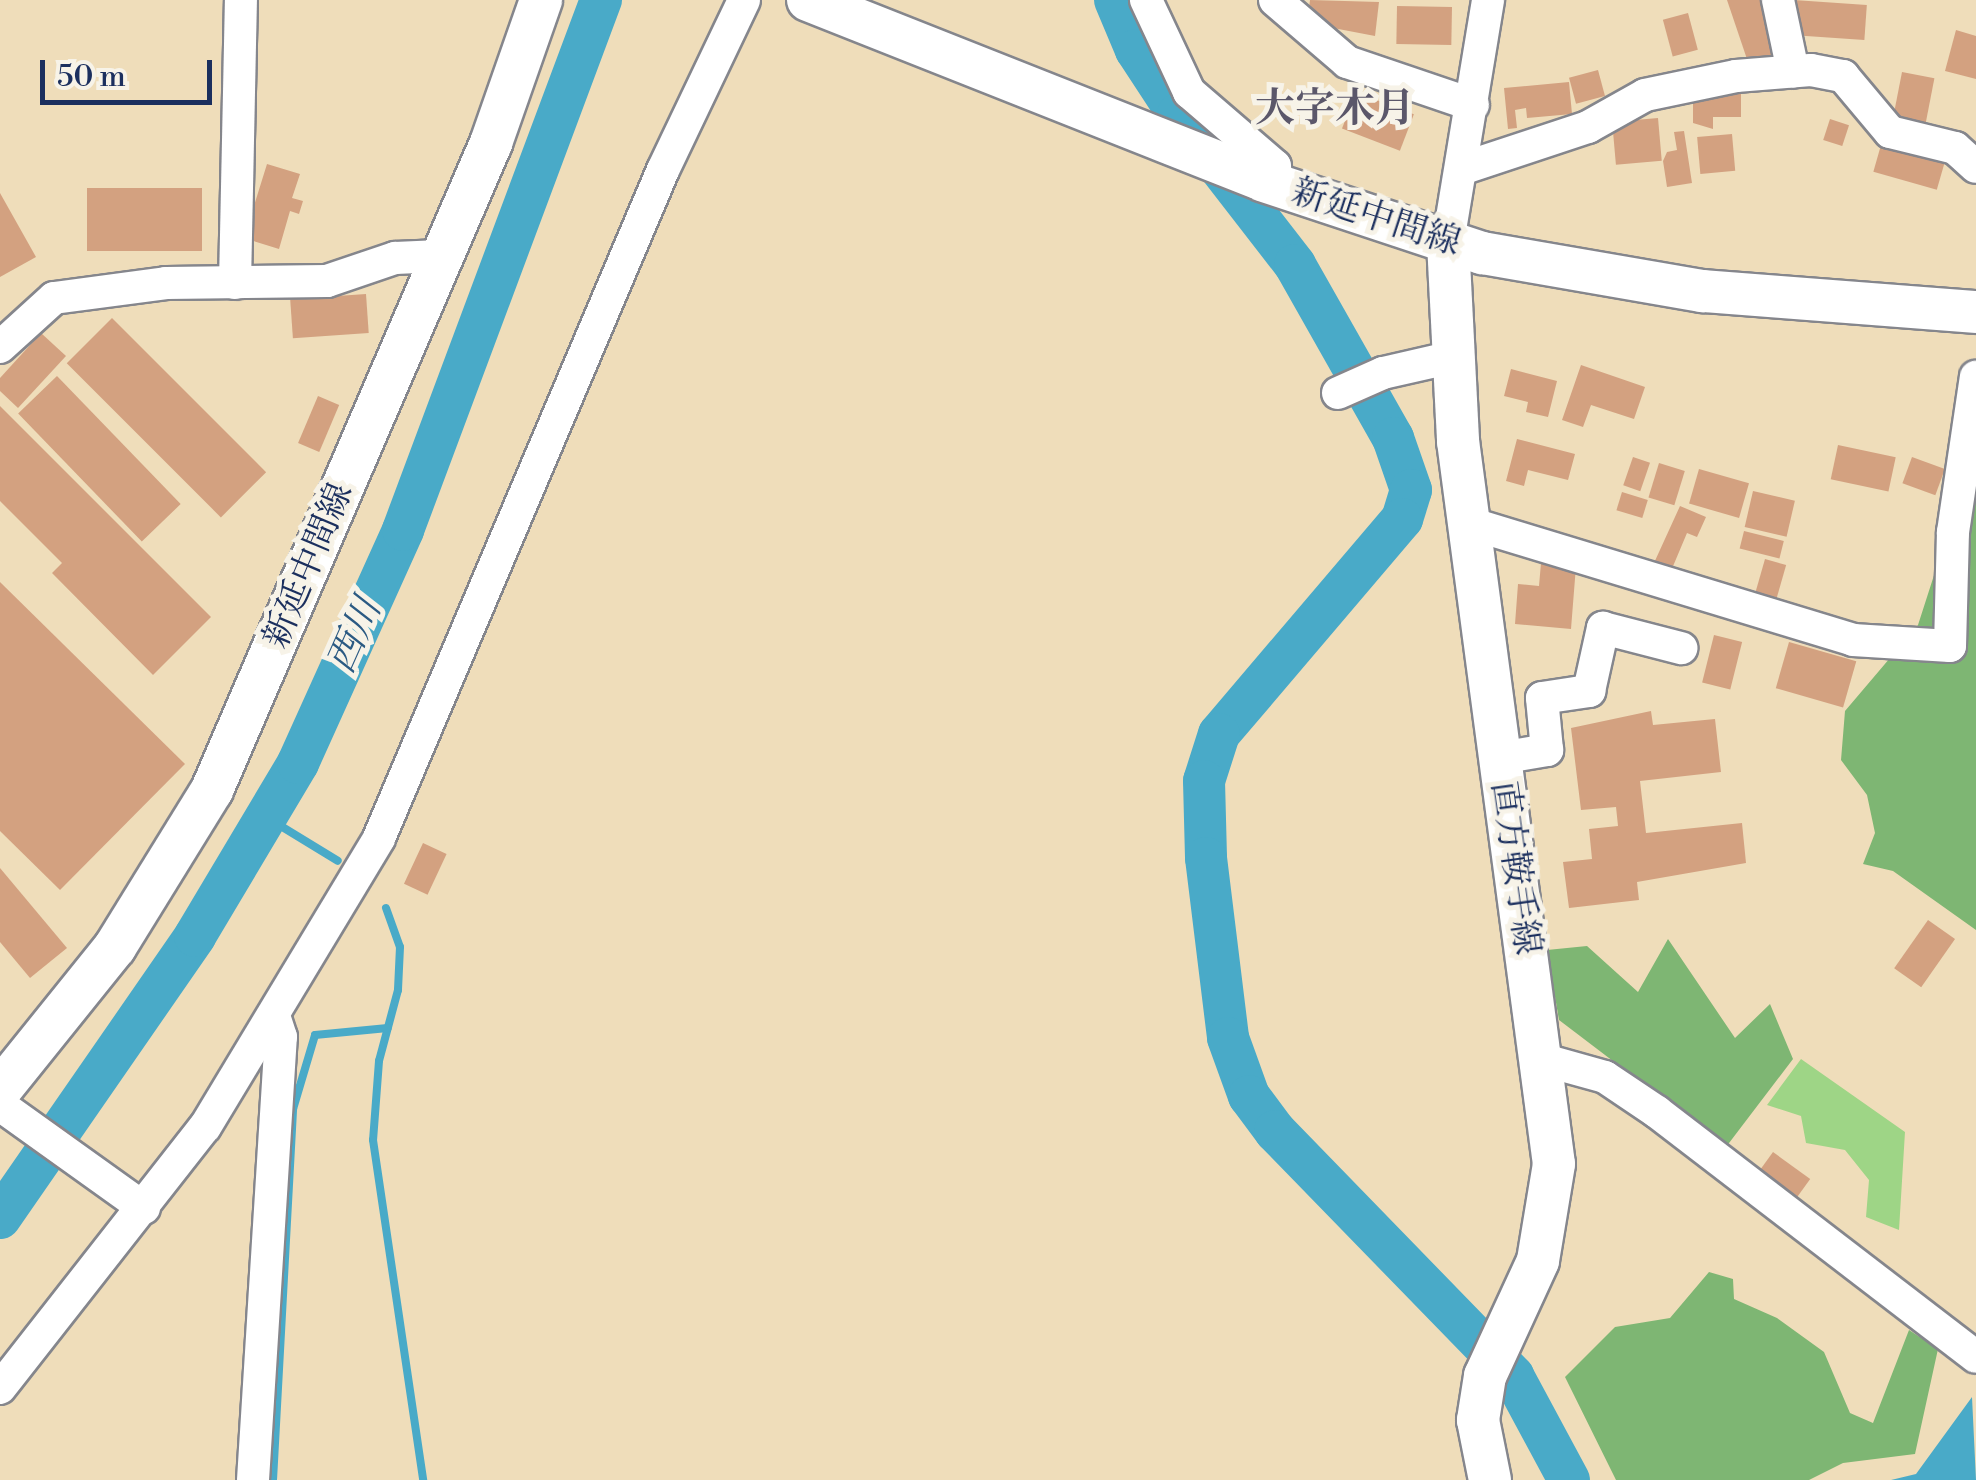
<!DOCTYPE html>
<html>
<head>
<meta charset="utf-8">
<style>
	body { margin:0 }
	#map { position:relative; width:1976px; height:1480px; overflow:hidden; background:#efddba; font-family:"Libre Bodoni","Noto Serif JP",serif }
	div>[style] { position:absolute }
	.green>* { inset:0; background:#9ed586 }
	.forest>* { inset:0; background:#7eb673 }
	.water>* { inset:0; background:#49aac8 }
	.stream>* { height:8px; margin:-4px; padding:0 4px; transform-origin:4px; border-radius:4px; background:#49aac8 }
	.river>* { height:42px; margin:-21px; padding:0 21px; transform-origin:21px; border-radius:21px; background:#49aac8 }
	.building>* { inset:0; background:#d3a180; transform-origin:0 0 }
	.roads { filter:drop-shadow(2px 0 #85868c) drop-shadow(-2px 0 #85868c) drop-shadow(0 2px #85868c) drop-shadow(0 -2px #85868c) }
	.minor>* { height:32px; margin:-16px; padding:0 16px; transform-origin:16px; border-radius:16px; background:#fff }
	.major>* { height:42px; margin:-21px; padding:0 21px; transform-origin:21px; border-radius:21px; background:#fff }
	span { translate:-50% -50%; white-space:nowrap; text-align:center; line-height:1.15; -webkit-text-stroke:10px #f7f3e8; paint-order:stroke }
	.street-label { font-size:35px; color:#1b2f5e }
	.water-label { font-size:38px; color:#2b5a83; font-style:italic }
	.quarter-label { font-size:40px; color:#5b576a; font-weight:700 }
	.scale { position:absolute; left:40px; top:60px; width:172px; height:45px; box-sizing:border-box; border:5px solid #1b2f5e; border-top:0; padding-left:12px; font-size:30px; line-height:35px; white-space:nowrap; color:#1b2f5e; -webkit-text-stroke:8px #f7f3e8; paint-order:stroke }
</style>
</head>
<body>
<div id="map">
	<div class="green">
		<i style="clip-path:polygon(1801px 1059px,1905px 1132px,1899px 1230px,1866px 1217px,1869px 1180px,1845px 1150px,1806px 1143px,1801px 1116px,1767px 1105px)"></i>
	</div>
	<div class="forest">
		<i style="clip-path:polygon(1976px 364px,1976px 930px,1893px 871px,1863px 864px,1875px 833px,1867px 795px,1841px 760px,1845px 711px,1918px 625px,1945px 541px,1952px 419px,1960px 386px)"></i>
		<i style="clip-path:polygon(1668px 939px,1735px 1038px,1770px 1004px,1793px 1059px,1726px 1147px,1559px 1020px,1547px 950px,1587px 946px,1638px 992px)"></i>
		<i style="clip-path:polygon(1709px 1272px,1733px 1279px,1734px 1299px,1777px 1318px,1824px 1352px,1850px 1413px,1873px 1423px,1909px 1330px,1938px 1349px,1915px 1454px,1843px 1463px,1809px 1480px,1616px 1480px,1565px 1377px,1615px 1327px,1670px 1318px)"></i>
	</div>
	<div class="water">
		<i style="clip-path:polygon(1972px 1397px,1976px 1480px,1891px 1480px,1916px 1474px)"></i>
	</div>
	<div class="stream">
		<i style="left:266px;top:817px;width:84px;rotate:31.4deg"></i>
		<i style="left:386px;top:908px;width:41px;rotate:70.3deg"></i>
		<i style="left:400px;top:947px;width:43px;rotate:92.7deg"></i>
		<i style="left:398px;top:990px;width:73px;rotate:105deg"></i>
		<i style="left:379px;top:1061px;width:79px;rotate:94.3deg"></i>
		<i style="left:373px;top:1140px;width:344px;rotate:81.6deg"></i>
		<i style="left:273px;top:1480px;width:372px;rotate:-86.9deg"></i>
		<i style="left:293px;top:1109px;width:77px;rotate:-73.4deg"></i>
		<i style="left:315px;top:1035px;width:73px;rotate:-5.5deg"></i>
	</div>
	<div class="river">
		<i style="left:1115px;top:0;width:54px;rotate:67.2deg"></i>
		<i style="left:1136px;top:50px;width:77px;rotate:56.7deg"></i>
		<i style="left:1178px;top:114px;width:191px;rotate:52.2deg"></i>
		<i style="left:1295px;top:265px;width:199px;rotate:60.5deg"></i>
		<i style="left:1393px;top:438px;width:55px;rotate:70.9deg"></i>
		<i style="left:1411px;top:490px;width:30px;rotate:107deg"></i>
		<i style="left:1402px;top:519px;width:282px;rotate:130.4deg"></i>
		<i style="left:1219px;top:734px;width:49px;rotate:107.7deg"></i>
		<i style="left:1204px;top:781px;width:77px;rotate:88.5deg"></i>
		<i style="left:1206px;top:858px;width:181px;rotate:83deg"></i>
		<i style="left:1228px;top:1038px;width:62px;rotate:70.1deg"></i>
		<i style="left:1249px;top:1096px;width:44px;rotate:53.4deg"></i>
		<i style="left:1275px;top:1131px;width:342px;rotate:45.8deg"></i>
		<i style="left:1513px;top:1376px;width:118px;rotate:61.7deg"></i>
		<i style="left:0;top:1218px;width:343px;rotate:-55.3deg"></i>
		<i style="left:195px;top:936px;width:201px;rotate:-59.2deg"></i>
		<i style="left:298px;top:763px;width:256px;rotate:-65.7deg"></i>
		<i style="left:403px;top:530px;width:566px;rotate:-69.52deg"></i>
	</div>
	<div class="building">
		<i style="clip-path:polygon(1310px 0,1379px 2px,1375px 36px,1307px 23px)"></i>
		<i style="clip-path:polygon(1727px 0,1760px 0,1780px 58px,1750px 68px)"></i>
		<i style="left:1794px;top:0;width:73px;height:35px;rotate:4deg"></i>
		<i style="left:1397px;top:6px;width:55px;height:38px;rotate:1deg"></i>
		<i style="left:1688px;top:13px;width:38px;height:26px;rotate:75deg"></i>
		<i style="clip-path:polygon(1956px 30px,1976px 36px,1976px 79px,1945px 71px)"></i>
		<i style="left:1598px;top:70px;width:27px;height:30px;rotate:75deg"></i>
		<i style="left:1902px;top:72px;width:33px;height:50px;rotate:11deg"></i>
		<i style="clip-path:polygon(1569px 82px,1572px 114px,1527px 118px,1526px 108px,1515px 110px,1517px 128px,1508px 129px,1504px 88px)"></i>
		<i style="clip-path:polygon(1741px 86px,1741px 117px,1713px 117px,1713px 129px,1693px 123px,1693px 92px)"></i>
		<i style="left:1356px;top:92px;width:62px;height:39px;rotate:21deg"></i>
		<i style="left:1658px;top:118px;width:43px;height:46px;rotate:85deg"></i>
		<i style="left:1830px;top:119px;width:20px;height:22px;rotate:18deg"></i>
		<i style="clip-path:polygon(1684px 131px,1692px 183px,1667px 187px,1663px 161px,1667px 152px,1677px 150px,1674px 132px)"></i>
		<i style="left:1732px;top:134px;width:37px;height:35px;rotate:85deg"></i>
		<i style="left:1883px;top:138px;width:66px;height:35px;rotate:16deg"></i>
		<i style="clip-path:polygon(267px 164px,300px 174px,292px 198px,303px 201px,299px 214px,290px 211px,279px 249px,244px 238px)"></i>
		<i style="left:87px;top:188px;width:115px;height:63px"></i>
		<i style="clip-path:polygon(0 193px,36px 257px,0 277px)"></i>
		<i style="left:366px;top:294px;width:39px;height:76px;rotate:86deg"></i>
		<i style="left:112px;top:318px;width:218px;height:64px;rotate:45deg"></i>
		<i style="clip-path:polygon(41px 333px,66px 356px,18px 408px,0 391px,0 378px)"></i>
		<i style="clip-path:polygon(1581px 365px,1645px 387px,1634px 419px,1591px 405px,1583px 427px,1562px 420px)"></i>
		<i style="clip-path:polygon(1511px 369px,1557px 381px,1548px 417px,1526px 412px,1528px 402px,1504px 396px)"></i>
		<i style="left:57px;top:376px;width:178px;height:54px;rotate:46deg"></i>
		<i style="left:318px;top:396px;width:23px;height:51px;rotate:23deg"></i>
		<i style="clip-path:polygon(0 406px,211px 617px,153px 675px,52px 573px,62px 563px,0 501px)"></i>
		<i style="clip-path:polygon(1517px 439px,1575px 454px,1568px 480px,1528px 470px,1524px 486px,1506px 481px)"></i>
		<i style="left:1838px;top:445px;width:59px;height:35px;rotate:12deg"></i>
		<i style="left:1633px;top:457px;width:18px;height:30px;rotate:19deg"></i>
		<i style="left:1912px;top:457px;width:35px;height:28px;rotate:20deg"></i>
		<i style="left:1659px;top:463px;width:27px;height:36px;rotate:17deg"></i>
		<i style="left:1699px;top:469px;width:52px;height:36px;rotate:16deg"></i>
		<i style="left:1753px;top:491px;width:43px;height:37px;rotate:13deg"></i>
		<i style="left:1622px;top:492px;width:27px;height:19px;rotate:17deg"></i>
		<i style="clip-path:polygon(1680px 506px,1706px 517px,1697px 537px,1687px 533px,1671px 571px,1654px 563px)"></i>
		<i style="left:1744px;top:531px;width:41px;height:18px;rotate:14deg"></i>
		<i style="left:1765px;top:559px;width:22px;height:39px;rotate:16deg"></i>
		<i style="clip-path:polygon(1541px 563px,1576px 566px,1571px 629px,1515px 624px,1518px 584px,1539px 586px)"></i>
		<i style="clip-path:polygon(0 582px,185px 764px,60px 890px,0 831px)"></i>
		<i style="left:1714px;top:635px;width:29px;height:49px;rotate:14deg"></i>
		<i style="left:1789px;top:642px;width:70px;height:48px;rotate:16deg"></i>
		<i style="clip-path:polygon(1651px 711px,1653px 725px,1715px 719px,1721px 772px,1640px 781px,1646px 833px,1742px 823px,1746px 863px,1637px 882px,1639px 900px,1569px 908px,1563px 862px,1592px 859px,1589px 829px,1618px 826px,1616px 807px,1581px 810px,1571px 728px)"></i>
		<i style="left:423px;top:843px;width:26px;height:45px;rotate:25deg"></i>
		<i style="clip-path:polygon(0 868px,67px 948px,30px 978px,0 942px)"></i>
		<i style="left:1928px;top:920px;width:33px;height:59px;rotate:35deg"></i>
		<i style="left:1773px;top:1152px;width:46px;height:24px;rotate:36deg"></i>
	</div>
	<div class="roads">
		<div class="minor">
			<i style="left:1146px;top:0;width:102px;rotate:64.9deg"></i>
			<i style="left:1189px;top:92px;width:113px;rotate:40.7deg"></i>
			<i style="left:1275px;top:166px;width:19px;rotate:87deg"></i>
			<i style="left:1275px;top:0;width:95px;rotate:40.7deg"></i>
			<i style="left:1347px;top:62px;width:133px;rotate:18.8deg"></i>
			<i style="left:1778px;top:0;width:73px;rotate:78.1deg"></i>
			<i style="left:1464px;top:168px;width:131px;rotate:-18.3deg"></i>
			<i style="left:1588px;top:127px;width:65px;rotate:-29.3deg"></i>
			<i style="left:1645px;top:95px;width:93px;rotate:-11.8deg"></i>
			<i style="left:1736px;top:76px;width:75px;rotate:-4.6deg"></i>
			<i style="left:1811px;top:70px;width:33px;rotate:11deg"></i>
			<i style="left:1843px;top:76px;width:73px;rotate:50deg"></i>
			<i style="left:1890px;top:132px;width:67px;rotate:13.8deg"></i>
			<i style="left:1955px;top:148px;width:28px;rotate:42deg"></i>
			<i style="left:1448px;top:242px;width:245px;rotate:-80.6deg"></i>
			<i style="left:235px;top:283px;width:283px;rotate:-88.8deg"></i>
			<i style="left:0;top:347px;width:73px;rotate:-42.2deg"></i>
			<i style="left:54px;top:298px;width:113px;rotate:-7.6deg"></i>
			<i style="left:166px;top:283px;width:161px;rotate:-0.7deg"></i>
			<i style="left:327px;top:281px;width:72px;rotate:-18.7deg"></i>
			<i style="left:395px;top:258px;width:45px;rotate:-2.5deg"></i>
			<i style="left:1338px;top:393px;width:49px;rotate:-24deg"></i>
			<i style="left:1383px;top:373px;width:68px;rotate:-12.8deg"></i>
			<i style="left:1469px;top:523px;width:401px;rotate:16.9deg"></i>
			<i style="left:1853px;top:640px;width:97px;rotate:3.5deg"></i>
			<i style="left:1950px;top:646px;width:114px;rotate:-88.5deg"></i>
			<i style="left:1953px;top:532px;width:157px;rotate:-81.6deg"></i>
			<i style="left:1500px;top:758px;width:48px;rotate:-9.7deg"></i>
			<i style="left:1547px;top:750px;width:52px;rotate:-95.5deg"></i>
			<i style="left:1542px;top:698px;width:48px;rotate:-8.5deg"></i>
			<i style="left:1589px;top:691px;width:65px;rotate:-77.5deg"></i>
			<i style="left:1603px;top:628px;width:81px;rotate:14.4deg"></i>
			<i style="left:1544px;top:1060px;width:63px;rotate:15.6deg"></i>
			<i style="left:1605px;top:1077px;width:63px;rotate:33.9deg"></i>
			<i style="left:1657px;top:1112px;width:402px;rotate:37.5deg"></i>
			<i style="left:0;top:1105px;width:177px;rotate:35.6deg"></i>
			<i style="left:0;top:1388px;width:332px;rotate:-51.9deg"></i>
			<i style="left:205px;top:1127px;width:337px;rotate:-58.9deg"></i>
			<i style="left:379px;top:838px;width:726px;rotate:-66.97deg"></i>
			<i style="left:663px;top:170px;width:188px;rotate:-64.5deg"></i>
			<i style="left:253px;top:1480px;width:444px;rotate:-86.4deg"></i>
			<i style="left:281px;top:1037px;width:22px;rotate:-108deg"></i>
		</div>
		<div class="major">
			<i style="left:808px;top:0;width:491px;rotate:21.6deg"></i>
			<i style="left:1264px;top:181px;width:230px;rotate:18.3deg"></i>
			<i style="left:1482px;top:253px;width:224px;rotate:9.8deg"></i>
			<i style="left:1703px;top:291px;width:274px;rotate:4.4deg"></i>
			<i style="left:1448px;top:242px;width:199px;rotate:87.1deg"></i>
			<i style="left:1458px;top:441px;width:729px;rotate:82.44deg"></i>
			<i style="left:1554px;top:1164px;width:98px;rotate:99.4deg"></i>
			<i style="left:1538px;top:1261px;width:127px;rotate:114.7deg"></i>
			<i style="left:1485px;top:1376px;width:45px;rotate:99deg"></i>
			<i style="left:1478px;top:1420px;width:61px;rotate:78.7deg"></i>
			<i style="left:0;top:1090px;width:184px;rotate:-51.2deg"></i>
			<i style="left:115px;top:947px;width:185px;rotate:-58.3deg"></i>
			<i style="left:212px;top:790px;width:705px;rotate:-66.67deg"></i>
			<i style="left:491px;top:143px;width:151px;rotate:-70.7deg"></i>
		</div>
	</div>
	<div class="street-label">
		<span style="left:1376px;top:218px;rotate:18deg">新延中間線</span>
		<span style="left:309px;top:566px;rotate:-67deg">新延中間線</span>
		<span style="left:1515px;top:868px;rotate:82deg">直方鞍手線</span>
	</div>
	<div class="water-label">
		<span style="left:355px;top:636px;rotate:-66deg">西川</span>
	</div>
	<div class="quarter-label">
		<span style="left:1335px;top:109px">大字木月</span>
	</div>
	<div class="scale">50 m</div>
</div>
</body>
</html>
